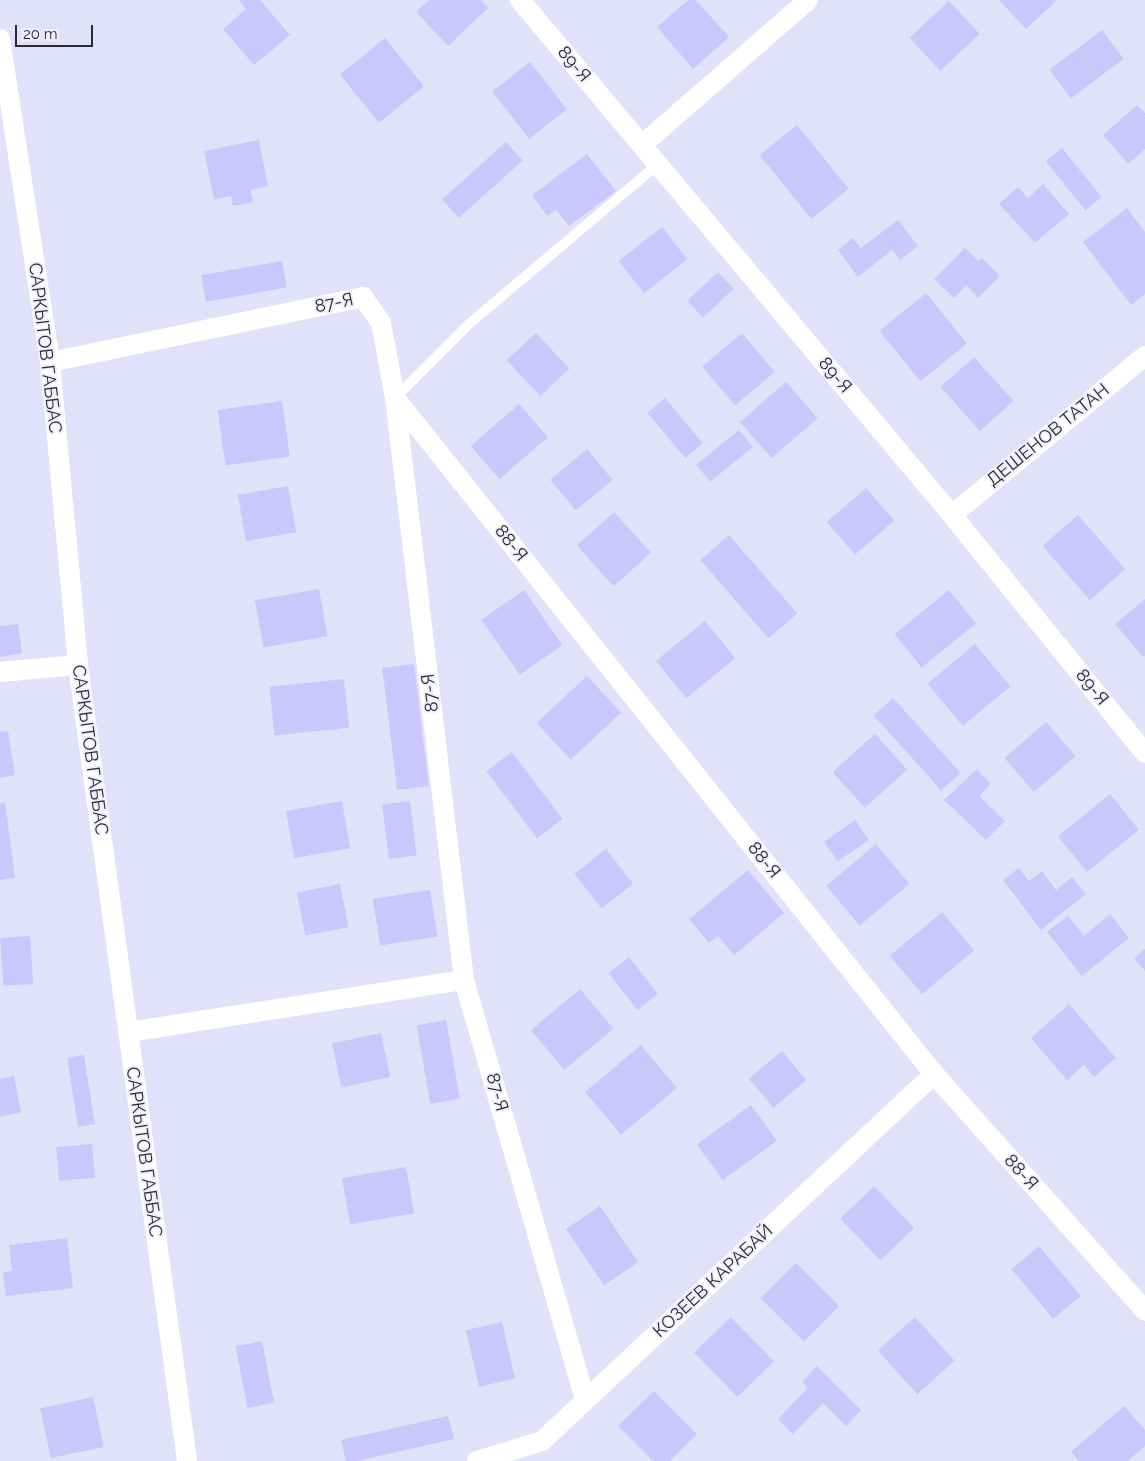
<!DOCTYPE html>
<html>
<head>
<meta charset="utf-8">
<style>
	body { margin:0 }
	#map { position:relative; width:1145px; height:1461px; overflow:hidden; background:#e2e1fa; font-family:Raleway,sans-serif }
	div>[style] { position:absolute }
	.building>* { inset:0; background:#cbc7fd; transform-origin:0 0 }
	.service>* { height:10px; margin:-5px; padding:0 5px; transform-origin:5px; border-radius:5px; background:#fff }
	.minor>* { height:20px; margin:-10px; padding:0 10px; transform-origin:10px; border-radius:10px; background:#fff }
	span { translate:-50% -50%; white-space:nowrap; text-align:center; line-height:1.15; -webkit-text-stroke:4px #f0f0fd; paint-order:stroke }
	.street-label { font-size:18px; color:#2a2935 }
	.scale { position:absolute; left:15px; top:25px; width:78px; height:22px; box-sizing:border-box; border:2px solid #2a2935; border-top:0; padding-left:6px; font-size:15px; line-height:18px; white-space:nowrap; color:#2a2935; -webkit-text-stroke:4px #f0f0fd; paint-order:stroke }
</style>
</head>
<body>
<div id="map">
	<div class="building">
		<i style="clip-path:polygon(239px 0,260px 0,290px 35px,254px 65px,223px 29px,246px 9px)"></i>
		<i style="clip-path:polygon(429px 0,481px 0,488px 8px,448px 46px,416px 12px)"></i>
		<i style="clip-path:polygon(688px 0,696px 0,729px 37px,693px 69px,657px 27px)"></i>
		<i style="clip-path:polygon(999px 0,1057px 0,1026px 29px)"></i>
		<i style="left:949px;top:1px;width:45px;height:54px;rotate:47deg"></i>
		<i style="left:1102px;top:30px;width:36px;height:66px;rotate:53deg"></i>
		<i style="left:385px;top:38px;width:62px;height:58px;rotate:51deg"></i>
		<i style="left:530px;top:62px;width:60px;height:48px;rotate:52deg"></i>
		<i style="clip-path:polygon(1137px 105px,1145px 113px,1145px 149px,1128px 164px,1103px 135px)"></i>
		<i style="left:797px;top:125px;width:82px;height:48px;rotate:51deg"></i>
		<i style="clip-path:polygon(259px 140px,268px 186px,250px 190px,253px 202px,233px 206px,231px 196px,214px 200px,204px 151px)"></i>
		<i style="left:506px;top:142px;width:25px;height:86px;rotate:48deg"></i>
		<i style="left:1062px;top:148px;width:63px;height:21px;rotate:51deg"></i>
		<i style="clip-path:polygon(587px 154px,616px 191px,569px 226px,556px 210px,547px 216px,532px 195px)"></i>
		<i style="clip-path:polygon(1043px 184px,1069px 214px,1035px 243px,999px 204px,1018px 187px,1028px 198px)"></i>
		<i style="clip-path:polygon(1127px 208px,1145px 232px,1145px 294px,1131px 305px,1083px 242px)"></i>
		<i style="clip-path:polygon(898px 220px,918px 246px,900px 260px,892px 250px,858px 277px,838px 250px,853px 238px,861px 248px)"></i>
		<i style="left:662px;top:227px;width:41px;height:55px;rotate:52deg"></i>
		<i style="clip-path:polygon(965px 248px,978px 261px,982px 258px,1000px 276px,978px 298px,966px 285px,954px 298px,934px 279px)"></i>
		<i style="left:282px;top:261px;width:27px;height:82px;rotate:80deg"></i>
		<i style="left:718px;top:272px;width:23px;height:42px;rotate:47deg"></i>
		<i style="left:926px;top:293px;width:65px;height:60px;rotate:51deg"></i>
		<i style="left:536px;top:333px;width:49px;height:40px;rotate:47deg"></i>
		<i style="left:742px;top:333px;width:51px;height:52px;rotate:50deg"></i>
		<i style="left:974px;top:357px;width:59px;height:45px;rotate:48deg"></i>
		<i style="left:786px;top:382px;width:48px;height:61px;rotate:49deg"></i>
		<i style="left:665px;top:398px;width:59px;height:23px;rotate:50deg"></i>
		<i style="left:282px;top:401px;width:56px;height:65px;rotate:82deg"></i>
		<i style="left:519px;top:404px;width:44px;height:64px;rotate:49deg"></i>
		<i style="left:739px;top:430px;width:22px;height:55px;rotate:51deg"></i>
		<i style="left:587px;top:449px;width:40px;height:48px;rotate:50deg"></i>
		<i style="left:288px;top:486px;width:47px;height:51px;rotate:80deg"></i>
		<i style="left:866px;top:488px;width:43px;height:52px;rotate:49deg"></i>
		<i style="left:614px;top:512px;width:55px;height:50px;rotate:48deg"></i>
		<i style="left:1078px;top:515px;width:72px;height:47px;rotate:49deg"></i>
		<i style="left:729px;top:535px;width:104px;height:38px;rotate:49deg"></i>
		<i style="left:319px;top:589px;width:48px;height:65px;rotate:80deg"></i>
		<i style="left:524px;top:590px;width:67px;height:52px;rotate:55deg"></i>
		<i style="left:949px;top:590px;width:43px;height:70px;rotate:51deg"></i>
		<i style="clip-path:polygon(1145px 599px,1145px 656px,1143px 657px,1115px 624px)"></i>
		<i style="left:705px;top:621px;width:48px;height:63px;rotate:51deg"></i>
		<i style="clip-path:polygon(18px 624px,22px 653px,0 657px,0 626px)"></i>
		<i style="left:975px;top:644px;width:55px;height:62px;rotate:50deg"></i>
		<i style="left:414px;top:664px;width:123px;height:32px;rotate:83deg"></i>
		<i style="left:587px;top:676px;width:50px;height:69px;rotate:47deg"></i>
		<i style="left:344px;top:679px;width:49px;height:75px;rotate:84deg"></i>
		<i style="left:893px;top:698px;width:101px;height:26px;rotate:48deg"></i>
		<i style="left:1046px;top:722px;width:45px;height:55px;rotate:49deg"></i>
		<i style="clip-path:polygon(8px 731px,15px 775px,0 778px,0 732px)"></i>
		<i style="left:875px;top:734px;width:48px;height:57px;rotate:48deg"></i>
		<i style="left:512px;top:752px;width:84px;height:32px;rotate:53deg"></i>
		<i style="clip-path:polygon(977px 769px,991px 784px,979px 796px,1005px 821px,986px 840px,944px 800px)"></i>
		<i style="left:1110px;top:794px;width:46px;height:67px;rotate:51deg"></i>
		<i style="left:342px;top:801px;width:48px;height:57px;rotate:80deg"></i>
		<i style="left:410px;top:801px;width:55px;height:28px;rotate:83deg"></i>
		<i style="clip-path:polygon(5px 802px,15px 878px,0 880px,0 803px)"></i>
		<i style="left:855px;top:820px;width:24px;height:38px;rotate:55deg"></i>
		<i style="left:876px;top:844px;width:52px;height:65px;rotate:50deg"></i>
		<i style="left:606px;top:849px;width:44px;height:40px;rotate:52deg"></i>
		<i style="clip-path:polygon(1019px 868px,1029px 881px,1042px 871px,1056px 890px,1072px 877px,1086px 894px,1041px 930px,1003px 880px)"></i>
		<i style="clip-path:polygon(748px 870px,784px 913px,734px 955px,718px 936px,709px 943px,689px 919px)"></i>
		<i style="left:340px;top:884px;width:44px;height:44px;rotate:79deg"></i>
		<i style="left:430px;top:890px;width:47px;height:58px;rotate:81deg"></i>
		<i style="left:942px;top:912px;width:50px;height:68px;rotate:50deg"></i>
		<i style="clip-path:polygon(1110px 914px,1129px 938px,1082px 976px,1047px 932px,1068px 916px,1084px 936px)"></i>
		<i style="left:30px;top:936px;width:48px;height:30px;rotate:86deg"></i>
		<i style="clip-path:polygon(1145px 949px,1145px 971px,1134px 958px)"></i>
		<i style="left:629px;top:957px;width:47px;height:26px;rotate:52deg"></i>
		<i style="left:580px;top:989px;width:52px;height:64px;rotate:50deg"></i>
		<i style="clip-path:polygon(1069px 1004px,1116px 1058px,1094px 1077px,1084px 1065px,1067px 1080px,1031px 1038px)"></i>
		<i style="left:446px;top:1020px;width:80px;height:30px;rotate:80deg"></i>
		<i style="left:381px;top:1033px;width:45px;height:50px;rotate:78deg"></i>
		<i style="left:641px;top:1045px;width:56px;height:73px;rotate:50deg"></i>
		<i style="left:782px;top:1051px;width:38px;height:43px;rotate:50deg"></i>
		<i style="left:84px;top:1055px;width:70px;height:17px;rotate:81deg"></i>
		<i style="clip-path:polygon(14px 1076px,21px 1112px,0 1117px,0 1079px)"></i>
		<i style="left:751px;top:1105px;width:44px;height:67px;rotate:54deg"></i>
		<i style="left:92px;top:1144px;width:34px;height:36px;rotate:85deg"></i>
		<i style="left:406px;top:1167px;width:47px;height:65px;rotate:80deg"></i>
		<i style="left:874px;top:1186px;width:58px;height:47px;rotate:46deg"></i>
		<i style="left:600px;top:1206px;width:68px;height:41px;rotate:56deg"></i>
		<i style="clip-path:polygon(67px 1238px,73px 1288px,6px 1296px,3px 1272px,12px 1271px,9px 1245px)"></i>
		<i style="left:1039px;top:1246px;width:65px;height:36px;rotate:50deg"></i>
		<i style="left:796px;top:1263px;width:61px;height:50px;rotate:45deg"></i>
		<i style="left:731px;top:1317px;width:62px;height:51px;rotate:46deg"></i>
		<i style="left:915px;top:1317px;width:59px;height:50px;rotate:48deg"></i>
		<i style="left:502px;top:1322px;width:58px;height:37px;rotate:77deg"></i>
		<i style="left:262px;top:1341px;width:63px;height:27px;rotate:79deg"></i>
		<i style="clip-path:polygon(817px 1366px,861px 1410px,846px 1426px,823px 1403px,793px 1434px,778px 1419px,808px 1388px,802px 1382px)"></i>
		<i style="clip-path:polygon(654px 1391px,697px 1434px,670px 1461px,653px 1461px,618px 1426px)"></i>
		<i style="left:93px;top:1397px;width:51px;height:54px;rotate:78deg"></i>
		<i style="clip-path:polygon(1124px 1406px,1145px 1430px,1145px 1446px,1128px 1461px,1079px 1461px,1071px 1452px)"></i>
		<i style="clip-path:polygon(448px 1416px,454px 1439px,357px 1461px,346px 1461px,341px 1440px)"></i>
	</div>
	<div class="service">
		<i style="left:395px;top:398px;width:105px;rotate:-45deg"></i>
		<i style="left:469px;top:324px;width:248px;rotate:-40.2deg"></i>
	</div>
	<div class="minor">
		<i style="left:520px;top:0;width:672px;rotate:50.01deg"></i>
		<i style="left:952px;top:515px;width:306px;rotate:51deg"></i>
		<i style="left:0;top:39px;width:327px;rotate:81.2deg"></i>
		<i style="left:50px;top:362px;width:304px;rotate:84.7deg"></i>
		<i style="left:78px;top:665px;width:803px;rotate:82.2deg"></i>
		<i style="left:642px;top:145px;width:220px;rotate:-41.1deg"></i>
		<i style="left:50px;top:362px;width:320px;rotate:-11.7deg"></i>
		<i style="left:363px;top:297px;width:32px;rotate:55deg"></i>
		<i style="left:381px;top:323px;width:76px;rotate:79.4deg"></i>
		<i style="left:395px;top:398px;width:586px;rotate:83.24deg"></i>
		<i style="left:464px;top:980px;width:437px;rotate:73.9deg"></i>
		<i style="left:395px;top:398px;width:865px;rotate:51.43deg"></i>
		<i style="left:934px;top:1074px;width:317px;rotate:48.3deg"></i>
		<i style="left:952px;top:515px;width:250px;rotate:-39.5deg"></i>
		<i style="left:0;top:672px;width:78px;rotate:-5.1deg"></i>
		<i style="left:128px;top:1032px;width:340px;rotate:-8.8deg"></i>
		<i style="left:477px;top:1461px;width:68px;rotate:-17.1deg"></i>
		<i style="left:542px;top:1441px;width:537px;rotate:-43.11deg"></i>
	</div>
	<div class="street-label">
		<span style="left:574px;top:64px;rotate:50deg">89-Я</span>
		<span style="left:334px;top:303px;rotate:-12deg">87-Я</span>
		<span style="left:45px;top:348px;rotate:83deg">САРКЫТОВ ГАББАС</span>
		<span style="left:835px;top:375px;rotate:50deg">89-Я</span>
		<span style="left:1048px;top:435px;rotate:-39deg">ДЕШЕНОВ ТАТАН</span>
		<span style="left:511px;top:543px;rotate:51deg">88-Я</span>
		<span style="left:1092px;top:687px;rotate:51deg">89-Я</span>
		<span style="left:430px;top:693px;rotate:-97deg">87-Я</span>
		<span style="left:90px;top:750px;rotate:82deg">САРКЫТОВ ГАББАС</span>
		<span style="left:764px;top:860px;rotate:51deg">88-Я</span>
		<span style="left:497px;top:1092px;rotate:74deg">87-Я</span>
		<span style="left:144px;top:1152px;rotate:82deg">САРКЫТОВ ГАББАС</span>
		<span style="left:1021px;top:1172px;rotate:48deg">88-Я</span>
		<span style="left:713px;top:1281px;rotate:-43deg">КОЗЕЕВ КАРАБАЙ</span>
	</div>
	<div class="scale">20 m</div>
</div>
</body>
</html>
